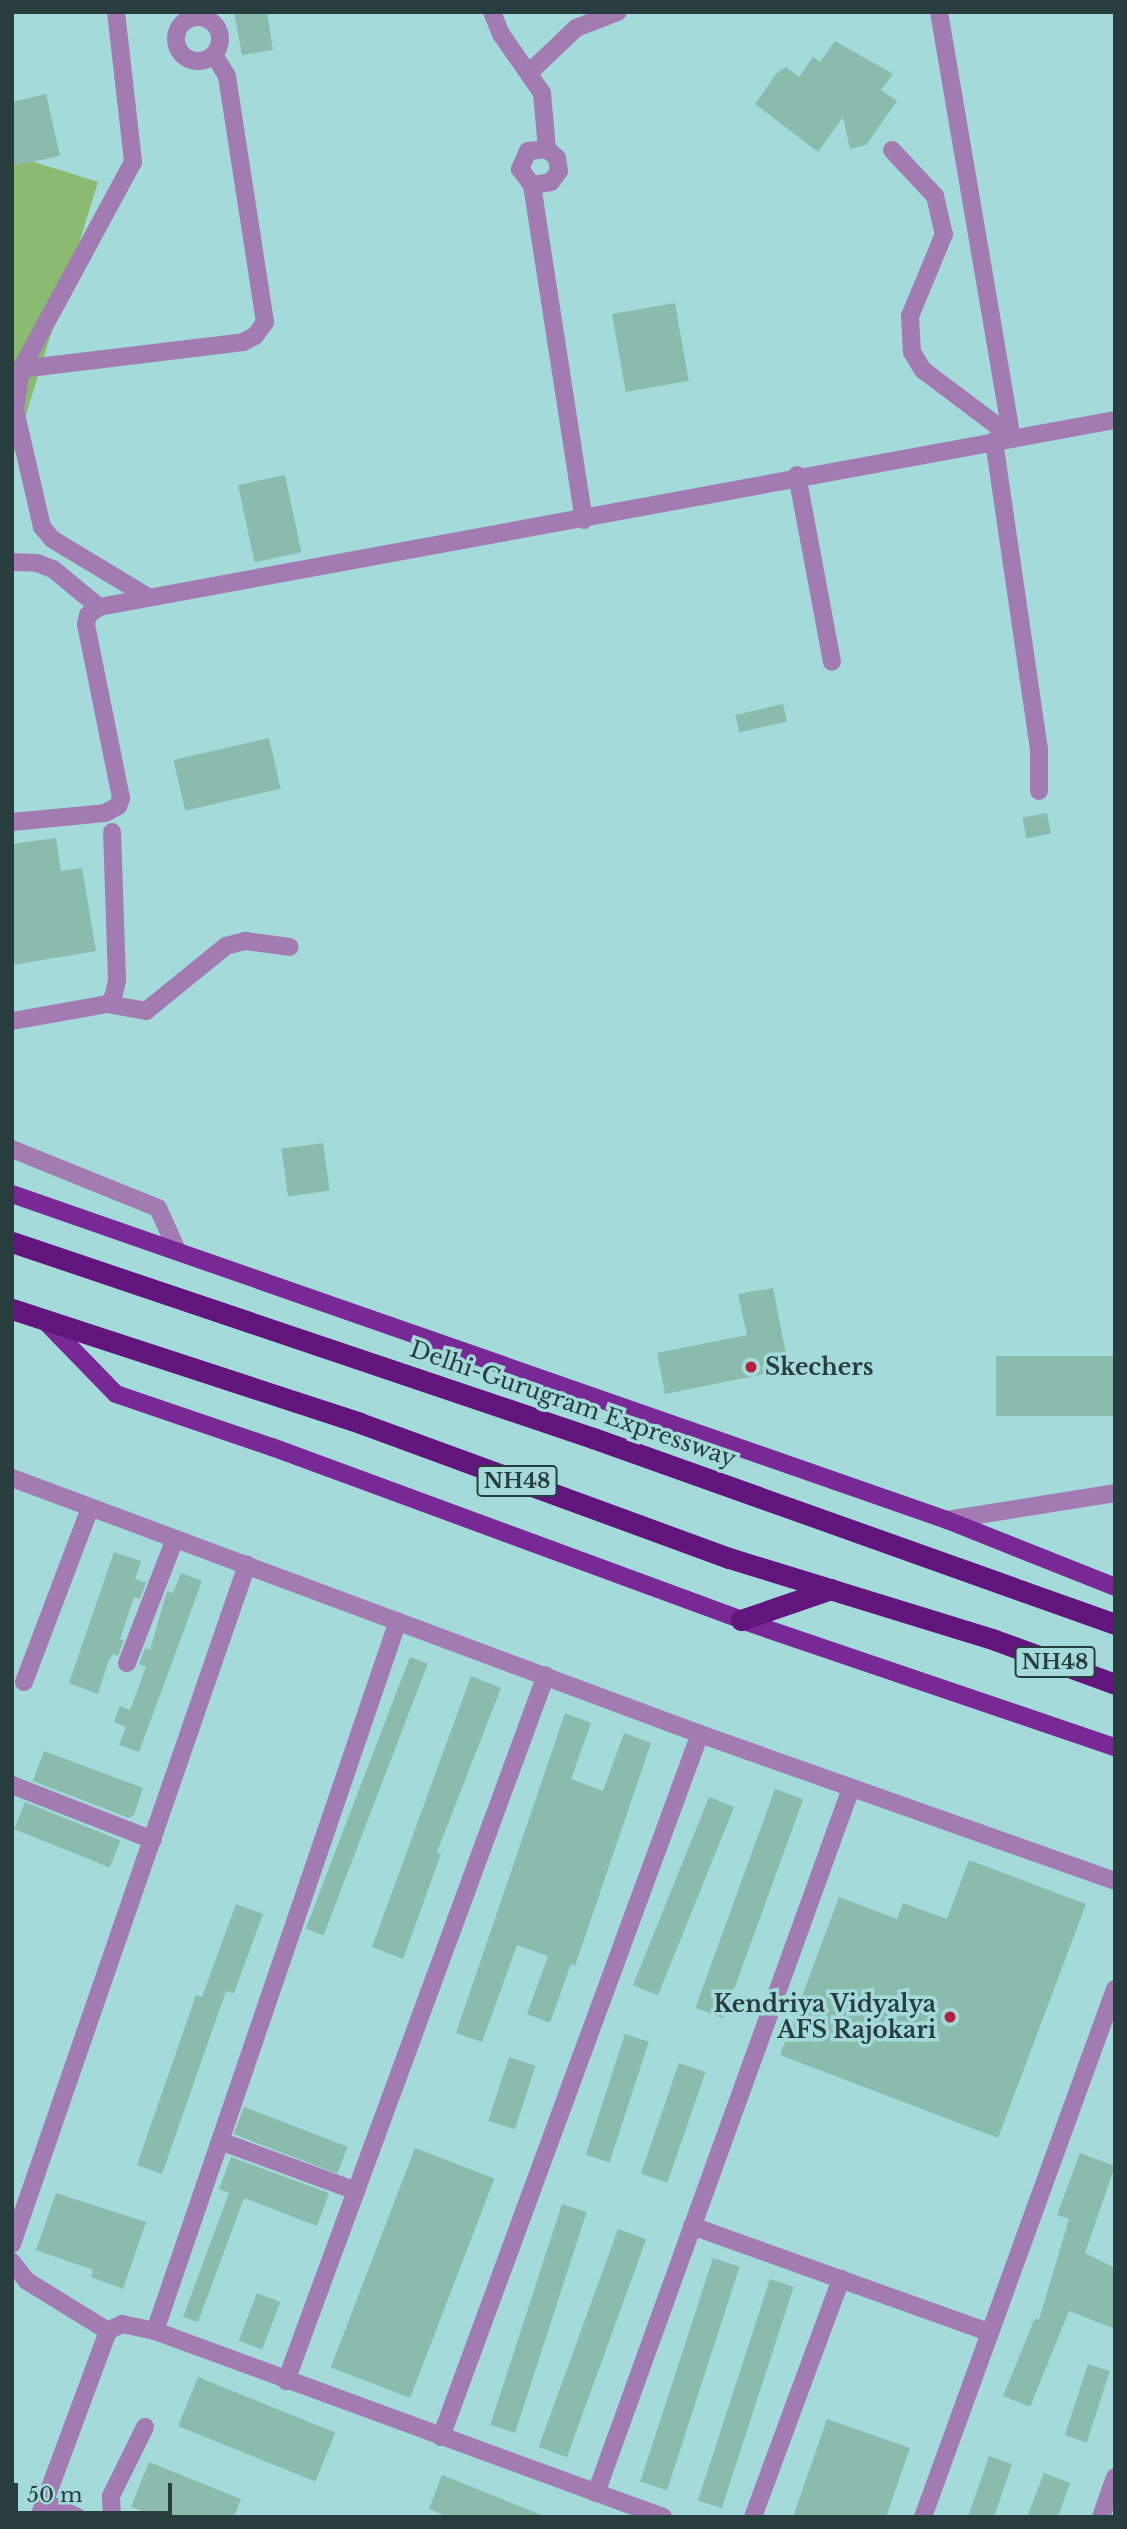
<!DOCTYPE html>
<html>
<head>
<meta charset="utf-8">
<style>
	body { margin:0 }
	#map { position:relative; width:1127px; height:2529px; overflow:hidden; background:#a4dbda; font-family:"Libre Baskerville",serif }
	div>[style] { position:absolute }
	.green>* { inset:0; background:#8bbb71 }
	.building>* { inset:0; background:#8abbad; transform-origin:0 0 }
	.minor>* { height:18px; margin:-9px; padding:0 9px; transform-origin:9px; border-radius:9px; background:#a27bb3 }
	.minor>.ring { margin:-9px; padding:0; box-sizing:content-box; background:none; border:18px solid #a27bb3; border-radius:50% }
	.major>* { height:18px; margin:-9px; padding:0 9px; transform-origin:9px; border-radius:9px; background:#792996 }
	.highway>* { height:21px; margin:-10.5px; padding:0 10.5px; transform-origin:10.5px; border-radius:10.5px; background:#62157c }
	.dots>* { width:19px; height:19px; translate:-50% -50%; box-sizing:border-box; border:4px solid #a4dbda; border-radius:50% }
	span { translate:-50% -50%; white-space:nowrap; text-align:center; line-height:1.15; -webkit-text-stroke:7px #a4dbda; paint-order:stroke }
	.shield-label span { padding:2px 5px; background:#a4dbda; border:2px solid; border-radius:5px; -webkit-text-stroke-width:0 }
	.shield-label { font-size:21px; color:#283e3e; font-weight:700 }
	.poi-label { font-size:23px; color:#283e3e; font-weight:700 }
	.left { translate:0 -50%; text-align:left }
	.right { translate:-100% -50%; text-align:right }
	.street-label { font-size:23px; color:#283e3e }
	.frame { position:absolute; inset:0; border:14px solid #283e3e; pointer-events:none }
	.scale { position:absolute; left:14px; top:2483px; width:158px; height:32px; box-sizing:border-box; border:4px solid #283e3e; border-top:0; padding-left:9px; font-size:21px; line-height:24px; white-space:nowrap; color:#283e3e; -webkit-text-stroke:5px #a4dbda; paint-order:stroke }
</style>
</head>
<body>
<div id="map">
	<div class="green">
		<i style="clip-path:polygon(12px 155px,98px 182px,12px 460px)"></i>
	</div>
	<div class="building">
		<i style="clip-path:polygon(234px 12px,267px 12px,273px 50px,242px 55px)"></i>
		<i style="clip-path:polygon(835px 41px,893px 74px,881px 90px,897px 101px,866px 145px,850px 149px,843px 117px,818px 152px,755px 104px,776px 74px,786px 67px,799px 77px,813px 57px,820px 62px)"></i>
		<i style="clip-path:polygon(46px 94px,60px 156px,12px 166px,12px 102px)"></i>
		<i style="left:675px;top:303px;width:79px;height:64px;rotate:80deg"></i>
		<i style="left:285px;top:475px;width:79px;height:48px;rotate:78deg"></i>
		<i style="left:783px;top:704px;width:18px;height:49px;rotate:77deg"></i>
		<i style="left:269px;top:738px;width:52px;height:98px;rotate:77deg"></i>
		<i style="left:1047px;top:813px;width:21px;height:25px;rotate:79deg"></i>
		<i style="clip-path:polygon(56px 838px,61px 871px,82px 868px,96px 951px,12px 965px,12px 844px)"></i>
		<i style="left:323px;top:1143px;width:48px;height:42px;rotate:82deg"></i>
		<i style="clip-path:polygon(773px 1288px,789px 1369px,665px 1394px,657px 1353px,747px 1335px,738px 1294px)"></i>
		<i style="left:1115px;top:1356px;width:60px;height:119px;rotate:90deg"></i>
		<i style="clip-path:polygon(114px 1552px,141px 1561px,135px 1579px,146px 1583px,140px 1599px,134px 1597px,120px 1639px,124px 1640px,118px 1656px,113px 1654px,108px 1662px,98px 1694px,69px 1683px)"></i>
		<i style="clip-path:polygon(181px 1573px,202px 1581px,139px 1752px,119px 1745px,126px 1727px,114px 1722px,120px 1706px,130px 1710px,146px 1667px,139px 1664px,145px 1648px,150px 1650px,167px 1591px,173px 1593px)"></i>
		<i style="left:410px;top:1657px;width:19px;height:291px;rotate:21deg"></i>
		<i style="clip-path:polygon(471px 1676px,501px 1688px,437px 1852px,441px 1854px,403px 1959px,372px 1947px)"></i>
		<i style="clip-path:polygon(565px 1713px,591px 1723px,571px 1779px,603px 1791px,624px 1733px,651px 1743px,575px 1966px,571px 1964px,550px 2023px,527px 2014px,548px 1956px,517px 1945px,482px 2042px,456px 2033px)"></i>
		<i style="clip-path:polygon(44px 1751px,143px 1788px,134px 1815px,129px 1818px,33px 1781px)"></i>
		<i style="left:775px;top:1789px;width:30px;height:233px;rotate:20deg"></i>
		<i style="left:709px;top:1797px;width:27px;height:203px;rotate:22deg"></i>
		<i style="left:25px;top:1802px;width:103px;height:29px;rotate:22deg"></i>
		<i style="clip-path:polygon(969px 1860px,1086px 1904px,998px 2138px,780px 2055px,839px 1897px,897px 1919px,903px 1903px,947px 1919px)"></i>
		<i style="clip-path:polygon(236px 1904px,263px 1914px,234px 1993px,226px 1991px,162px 2174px,137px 2165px,196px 1995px,202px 1997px)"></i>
		<i style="left:625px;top:2034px;width:25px;height:127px;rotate:18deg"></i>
		<i style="left:509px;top:2057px;width:28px;height:67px;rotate:18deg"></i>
		<i style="left:679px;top:2063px;width:28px;height:117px;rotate:19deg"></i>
		<i style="left:244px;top:2107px;width:111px;height:29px;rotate:21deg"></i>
		<i style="left:415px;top:2148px;width:85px;height:235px;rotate:21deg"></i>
		<i style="clip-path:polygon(1080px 2153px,1115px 2166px,1085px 2253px,1115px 2268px,1115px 2329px,1069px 2311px,1030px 2407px,1003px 2396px,1035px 2318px,1039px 2320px,1069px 2219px,1057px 2215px)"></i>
		<i style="clip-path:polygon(231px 2157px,329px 2193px,317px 2226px,244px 2198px,198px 2322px,183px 2317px,229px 2193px,219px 2189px)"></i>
		<i style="clip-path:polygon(56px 2193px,146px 2222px,123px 2289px,91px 2277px,93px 2270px,36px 2250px)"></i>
		<i style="left:562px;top:2204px;width:26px;height:232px;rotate:18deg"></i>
		<i style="left:618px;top:2229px;width:30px;height:232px;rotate:20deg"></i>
		<i style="left:713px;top:2258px;width:28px;height:235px;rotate:18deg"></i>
		<i style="left:770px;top:2279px;width:25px;height:233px;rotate:18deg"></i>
		<i style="left:257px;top:2293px;width:25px;height:51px;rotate:21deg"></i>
		<i style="left:1088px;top:2364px;width:23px;height:75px;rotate:18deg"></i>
		<i style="left:198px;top:2377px;width:148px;height:53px;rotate:22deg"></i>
		<i style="clip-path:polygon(827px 2419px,910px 2448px,886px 2517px,793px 2517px)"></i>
		<i style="clip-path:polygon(989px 2456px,1012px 2464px,994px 2517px,968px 2517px)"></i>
		<i style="clip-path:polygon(149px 2462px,241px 2499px,234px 2517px,157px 2517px,131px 2507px)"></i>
		<i style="clip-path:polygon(1044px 2473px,1070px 2483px,1058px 2517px,1027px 2517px)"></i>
		<i style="clip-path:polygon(442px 2475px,544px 2516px,544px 2517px,448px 2517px,429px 2509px)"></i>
	</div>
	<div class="minor">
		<i style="left:116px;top:12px;width:151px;rotate:83.5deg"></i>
		<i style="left:133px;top:162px;width:235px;rotate:118.4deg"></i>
		<i style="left:21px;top:369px;width:41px;rotate:98.3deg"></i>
		<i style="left:15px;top:410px;width:120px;rotate:77deg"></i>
		<i style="left:42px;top:527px;width:16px;rotate:50deg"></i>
		<i style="left:52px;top:539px;width:112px;rotate:31.1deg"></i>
		<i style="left:492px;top:12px;width:24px;rotate:68deg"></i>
		<i style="left:501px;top:34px;width:72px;rotate:55.2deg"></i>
		<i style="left:542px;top:93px;width:56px;rotate:84.9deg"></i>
		<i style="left:939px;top:12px;width:431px;rotate:80.3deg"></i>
		<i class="ring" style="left:176px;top:17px;width:26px;height:26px"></i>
		<i style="left:531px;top:71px;width:62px;rotate:-43.7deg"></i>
		<i style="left:576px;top:28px;width:45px;rotate:-20.9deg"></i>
		<i style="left:892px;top:150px;width:63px;rotate:46.9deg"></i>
		<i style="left:935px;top:196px;width:39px;rotate:77deg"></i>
		<i style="left:944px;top:234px;width:89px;rotate:112.5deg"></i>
		<i style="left:910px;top:316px;width:36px;rotate:87deg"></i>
		<i style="left:912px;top:352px;width:21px;rotate:59deg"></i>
		<i style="left:923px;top:370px;width:111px;rotate:37deg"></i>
		<i style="left:532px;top:185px;width:19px;rotate:-9deg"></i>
		<i style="left:551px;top:182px;width:14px;rotate:-54deg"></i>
		<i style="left:559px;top:171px;width:13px;rotate:-99deg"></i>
		<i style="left:557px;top:158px;width:13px;rotate:-138deg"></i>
		<i style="left:547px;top:149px;width:19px;rotate:174deg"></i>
		<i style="left:528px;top:151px;width:20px;rotate:114deg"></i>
		<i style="left:520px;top:169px;width:20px;rotate:53deg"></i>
		<i style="left:532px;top:185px;width:339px;rotate:81.2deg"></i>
		<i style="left:21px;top:369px;width:224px;rotate:-6.9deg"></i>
		<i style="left:243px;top:342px;width:13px;rotate:-27deg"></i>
		<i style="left:255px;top:336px;width:17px;rotate:-54deg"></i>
		<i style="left:265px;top:322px;width:249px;rotate:-98.8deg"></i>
		<i style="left:227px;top:76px;width:25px;rotate:-122deg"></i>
		<i style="left:994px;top:441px;width:311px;rotate:81.7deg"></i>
		<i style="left:1039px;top:749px;width:42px;rotate:90deg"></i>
		<i style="left:797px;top:475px;width:190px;rotate:79.4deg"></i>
		<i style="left:12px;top:562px;width:25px;rotate:2deg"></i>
		<i style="left:37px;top:563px;width:17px;rotate:21deg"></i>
		<i style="left:53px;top:569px;width:60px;rotate:39.6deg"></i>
		<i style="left:12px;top:822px;width:93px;rotate:-5.5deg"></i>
		<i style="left:105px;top:813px;width:15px;rotate:-28deg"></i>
		<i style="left:118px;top:806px;width:9px;rotate:-69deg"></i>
		<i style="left:121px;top:798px;width:177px;rotate:-101.4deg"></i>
		<i style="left:86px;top:624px;width:9px;rotate:-77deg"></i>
		<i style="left:88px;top:615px;width:14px;rotate:-36deg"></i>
		<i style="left:99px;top:607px;width:1033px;rotate:-10.43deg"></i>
		<i style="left:107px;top:1004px;width:40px;rotate:10deg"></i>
		<i style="left:146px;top:1011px;width:103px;rotate:-39.1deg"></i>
		<i style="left:226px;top:946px;width:20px;rotate:-15deg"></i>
		<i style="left:245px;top:941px;width:45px;rotate:7.6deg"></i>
		<i style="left:12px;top:1021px;width:97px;rotate:-10.1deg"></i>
		<i style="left:107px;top:1004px;width:8px;rotate:-45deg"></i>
		<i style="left:113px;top:998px;width:17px;rotate:-77deg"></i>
		<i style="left:117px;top:981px;width:149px;rotate:-91.9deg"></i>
		<i style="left:12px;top:1149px;width:157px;rotate:22deg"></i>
		<i style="left:158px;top:1208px;width:46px;rotate:65.7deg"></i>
		<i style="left:12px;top:1478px;width:734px;rotate:20.41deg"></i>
		<i style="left:700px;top:1734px;width:440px;rotate:19.5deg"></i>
		<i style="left:947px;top:1520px;width:170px;rotate:-9.1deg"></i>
		<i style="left:127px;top:1663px;width:131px;rotate:-68.9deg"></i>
		<i style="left:24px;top:1682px;width:186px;rotate:-69.2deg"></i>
		<i style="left:12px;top:1785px;width:151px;rotate:21.3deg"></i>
		<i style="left:220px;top:2141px;width:145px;rotate:20.2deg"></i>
		<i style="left:692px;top:2226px;width:314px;rotate:19.7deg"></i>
		<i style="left:12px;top:2244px;width:719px;rotate:-70.91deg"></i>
		<i style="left:12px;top:2262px;width:24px;rotate:52deg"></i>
		<i style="left:27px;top:2281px;width:95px;rotate:31.7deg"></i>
		<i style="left:155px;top:2331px;width:541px;rotate:20.11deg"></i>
		<i style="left:286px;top:2381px;width:752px;rotate:-69.78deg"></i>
		<i style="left:441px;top:2437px;width:749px;rotate:-69.78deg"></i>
		<i style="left:596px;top:2493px;width:750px;rotate:-70.11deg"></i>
		<i style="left:44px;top:2502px;width:36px;rotate:24deg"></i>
		<i style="left:39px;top:2517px;width:198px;rotate:-69.6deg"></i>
		<i style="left:108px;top:2331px;width:16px;rotate:-27deg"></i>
		<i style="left:122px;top:2324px;width:34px;rotate:12deg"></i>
		<i style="left:155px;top:2331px;width:750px;rotate:-71.11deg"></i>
		<i style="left:112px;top:2517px;width:21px;rotate:-93deg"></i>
		<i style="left:111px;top:2496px;width:77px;rotate:-63.8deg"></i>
		<i style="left:753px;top:2517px;width:254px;rotate:-69.7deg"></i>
		<i style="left:923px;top:2517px;width:562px;rotate:-70.02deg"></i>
		<i style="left:1101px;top:2517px;width:42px;rotate:-70.7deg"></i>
	</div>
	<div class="major">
		<i style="left:12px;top:1194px;width:990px;rotate:19.22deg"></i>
		<i style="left:947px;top:1520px;width:181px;rotate:21.7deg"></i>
		<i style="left:42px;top:1318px;width:106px;rotate:45.8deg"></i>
		<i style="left:116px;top:1394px;width:165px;rotate:18.8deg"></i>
		<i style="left:272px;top:1447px;width:500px;rotate:20.2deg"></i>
		<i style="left:741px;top:1620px;width:395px;rotate:18.8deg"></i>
	</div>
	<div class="highway">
		<i style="left:12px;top:1242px;width:613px;rotate:18.64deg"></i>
		<i style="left:593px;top:1438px;width:554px;rotate:19.61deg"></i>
		<i style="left:12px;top:1309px;width:366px;rotate:18.1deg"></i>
		<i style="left:360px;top:1423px;width:393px;rotate:20.1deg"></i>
		<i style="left:729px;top:1558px;width:278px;rotate:17.1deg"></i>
		<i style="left:995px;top:1640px;width:128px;rotate:20.1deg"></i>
		<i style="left:741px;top:1620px;width:95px;rotate:-19deg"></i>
	</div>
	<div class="dots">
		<i style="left:751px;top:1367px;background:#b32141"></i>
		<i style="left:950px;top:2017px;background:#b32141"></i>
	</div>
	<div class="shield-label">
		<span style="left:517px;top:1481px">NH48</span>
		<span style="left:1055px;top:1662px">NH48</span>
	</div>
	<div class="poi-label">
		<span class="left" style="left:765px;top:1367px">Skechers</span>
		<span class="right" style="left:936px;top:2017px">Kendriya Vidyalya<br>AFS Rajokari</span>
	</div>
	<div class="street-label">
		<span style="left:573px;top:1404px;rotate:19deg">Delhi-Gurugram Expressway</span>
	</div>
	<div class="frame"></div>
	<div class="scale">50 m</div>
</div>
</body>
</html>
